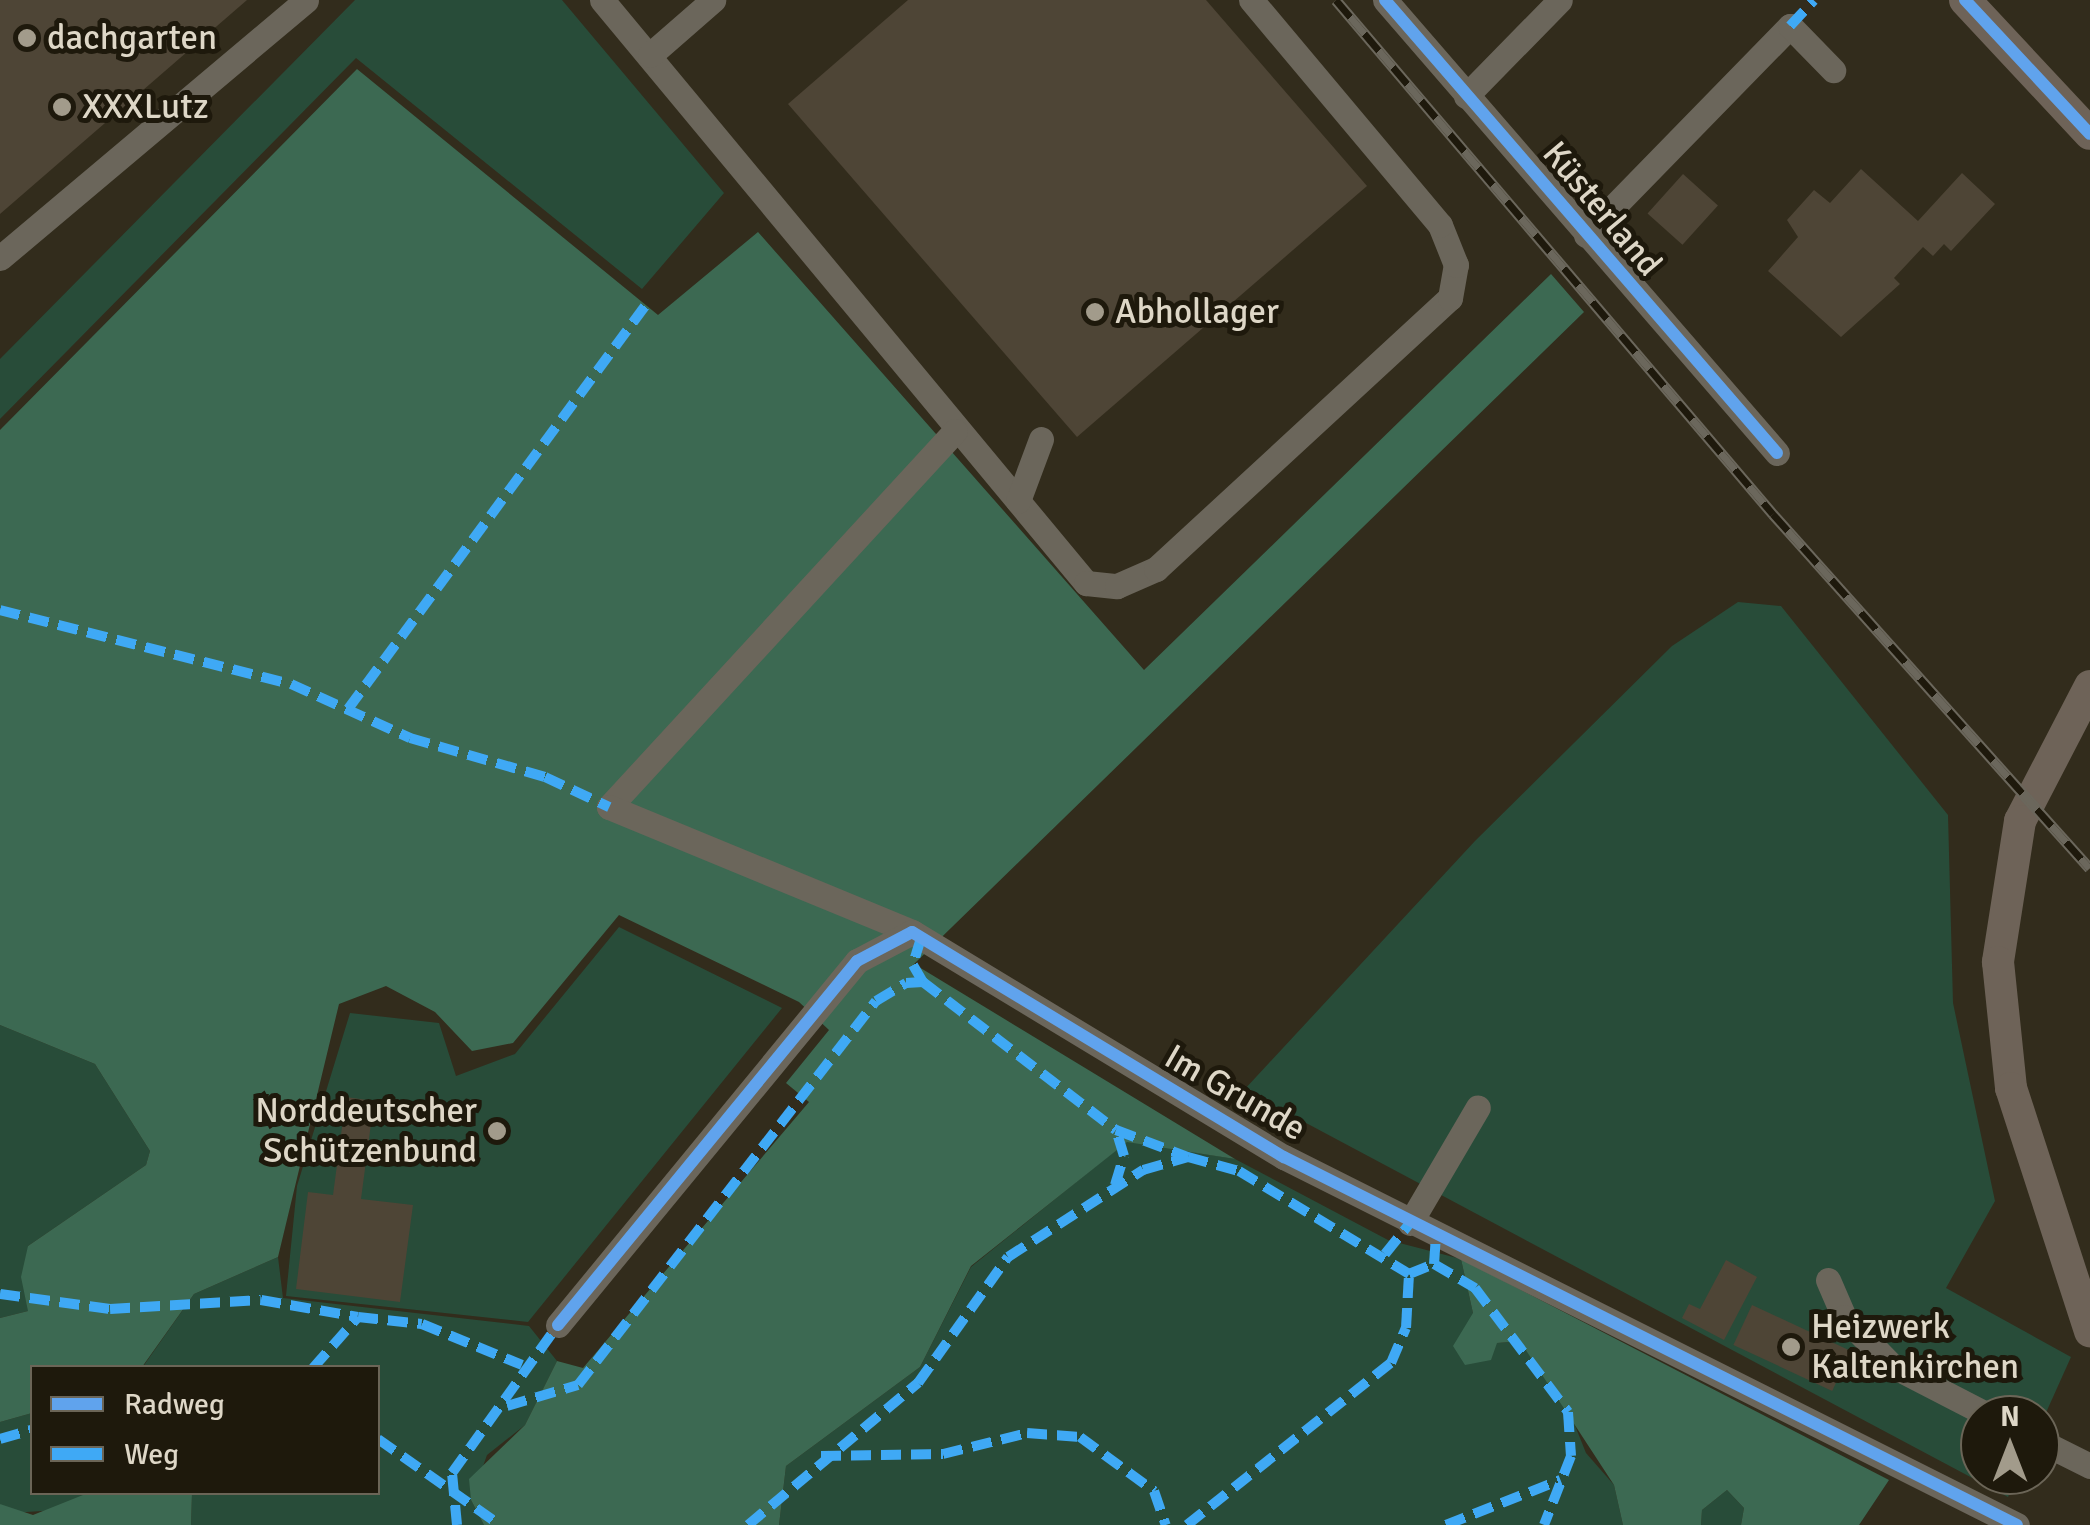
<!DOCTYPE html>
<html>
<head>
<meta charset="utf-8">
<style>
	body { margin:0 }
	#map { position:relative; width:2090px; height:1525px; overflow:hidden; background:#322c1c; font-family:Signika,sans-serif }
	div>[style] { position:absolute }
	.green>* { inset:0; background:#284c39 }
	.forest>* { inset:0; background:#3c6952 }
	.building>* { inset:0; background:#4e4536; transform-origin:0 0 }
	.minor>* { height:25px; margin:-12.5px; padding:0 12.5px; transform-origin:12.5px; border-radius:12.5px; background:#6b665b }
	.major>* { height:32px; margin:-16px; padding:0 16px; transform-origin:16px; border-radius:16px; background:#6e6358 }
	.rail>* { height:11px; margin-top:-5.5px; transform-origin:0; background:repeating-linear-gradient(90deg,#1e190c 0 22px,#6b675c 0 44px); box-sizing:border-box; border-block:2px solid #6b675c }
	.quiet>* { height:10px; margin-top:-5px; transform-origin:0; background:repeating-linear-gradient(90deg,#3fa9f5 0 20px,transparent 0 30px) }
	.cycleway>* { height:12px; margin:-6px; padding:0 6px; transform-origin:6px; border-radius:6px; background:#60a3ed }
	.dots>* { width:28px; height:28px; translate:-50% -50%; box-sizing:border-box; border:5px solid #1e190c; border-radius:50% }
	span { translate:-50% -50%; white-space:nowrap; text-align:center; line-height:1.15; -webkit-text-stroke:10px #1e190c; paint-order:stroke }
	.poi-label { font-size:35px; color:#ded7c7 }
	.left { translate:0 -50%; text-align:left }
	.right { translate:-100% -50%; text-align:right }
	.street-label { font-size:35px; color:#ded7c7 }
	.legend { position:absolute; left:30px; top:1365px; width:350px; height:130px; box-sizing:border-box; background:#1e190c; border:2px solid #6b6557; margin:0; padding:12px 18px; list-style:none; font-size:30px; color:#ded7c7 }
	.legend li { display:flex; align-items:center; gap:20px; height:50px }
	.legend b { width:50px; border:2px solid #6b6557 }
	.north { position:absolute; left:1960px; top:1395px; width:100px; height:100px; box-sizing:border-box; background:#1e190c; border:2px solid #6b6557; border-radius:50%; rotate:0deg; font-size:28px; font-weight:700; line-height:40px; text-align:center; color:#ded7c7 }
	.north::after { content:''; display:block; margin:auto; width:35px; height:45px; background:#a29b8b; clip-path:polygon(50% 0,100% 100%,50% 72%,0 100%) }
</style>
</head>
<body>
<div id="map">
	<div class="green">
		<i style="clip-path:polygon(355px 0,562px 0,724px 193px,642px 289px,356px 58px,0 419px,0 359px)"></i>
		<i style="clip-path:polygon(1738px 602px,1781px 606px,1948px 815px,1953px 1003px,1995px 1201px,1946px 1288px,2071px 1357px,2040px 1426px,2040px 1415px,1980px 1415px,1980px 1475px,2017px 1475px,2008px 1497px,1244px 1090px,1475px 841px,1672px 646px)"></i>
		<i style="clip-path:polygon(619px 927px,782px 1008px,528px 1322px,286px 1296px,297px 1186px,350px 1013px,439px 1023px,456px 1076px,515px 1054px)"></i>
		<i style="clip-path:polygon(0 1025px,95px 1064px,150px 1151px,146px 1165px,28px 1246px,28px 1311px,0 1318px)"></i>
		<i style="clip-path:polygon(1127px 1141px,1235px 1159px,1388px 1240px,1461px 1259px,1473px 1313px,1497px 1343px,1519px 1341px,1564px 1398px,1586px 1453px,1614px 1485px,1623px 1525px,779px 1525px,786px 1466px,920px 1367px,971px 1267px)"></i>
		<i style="clip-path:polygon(278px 1257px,283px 1298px,529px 1326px,557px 1361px,525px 1425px,487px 1455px,471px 1500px,484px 1525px,191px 1525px,192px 1493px,378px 1492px,378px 1368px,142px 1368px,194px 1294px)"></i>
		<i style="clip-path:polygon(32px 1413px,32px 1492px,88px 1493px,58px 1510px,10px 1513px,0 1504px,0 1422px)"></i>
		<i style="clip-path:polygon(1727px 1490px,1744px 1508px,1741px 1525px,1701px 1525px,1702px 1510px)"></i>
	</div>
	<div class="forest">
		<i style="clip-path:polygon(357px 69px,658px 315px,758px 232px,1144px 670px,1551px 274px,1584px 312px,914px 964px,1235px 1159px,1127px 1142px,971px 1266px,920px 1367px,786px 1466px,779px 1525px,484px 1525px,471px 1500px,469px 1479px,525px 1425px,557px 1361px,583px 1368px,809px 1102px,786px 1083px,829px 1030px,799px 1002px,619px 915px,513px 1043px,472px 1051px,435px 1012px,386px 986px,339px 1004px,278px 1257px,194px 1294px,142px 1367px,32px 1368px,32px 1413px,0 1422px,0 1318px,28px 1311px,21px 1277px,28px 1246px,146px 1165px,150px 1151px,95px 1064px,0 1025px,0 430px)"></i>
		<i style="clip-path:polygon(1461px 1259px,1889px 1480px,1859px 1525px,1741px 1525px,1744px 1508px,1727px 1490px,1702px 1510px,1701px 1525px,1623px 1525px,1614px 1485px,1520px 1341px,1497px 1343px,1491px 1360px,1465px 1365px,1453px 1346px,1473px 1313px)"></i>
		<i style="clip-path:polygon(88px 1493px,192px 1493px,191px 1525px,0 1525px,0 1504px,33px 1515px)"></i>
	</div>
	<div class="building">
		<i style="clip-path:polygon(0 0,247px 0,0 214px)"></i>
		<i style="clip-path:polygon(908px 0,1206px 0,1367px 186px,1077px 437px,788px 104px)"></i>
		<i style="clip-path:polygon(1861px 169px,1918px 221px,1962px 173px,1995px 204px,1951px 251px,1944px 244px,1933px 256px,1923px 247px,1894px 278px,1900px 284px,1841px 337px,1768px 271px,1798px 237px,1787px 220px,1814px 190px,1830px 203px)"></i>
		<i style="left:1683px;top:174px;width:47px;height:53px;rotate:42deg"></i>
		<i style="clip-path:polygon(346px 1097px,374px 1101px,361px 1199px,413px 1205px,400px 1302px,296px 1289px,308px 1192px,333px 1195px)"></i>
		<i style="clip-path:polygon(1726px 1260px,1757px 1277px,1724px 1340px,1682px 1318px,1689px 1304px,1700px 1309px)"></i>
		<i style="left:1752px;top:1305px;width:109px;height:44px;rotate:25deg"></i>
	</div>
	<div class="minor">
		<i style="left:602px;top:0;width:758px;rotate:50.3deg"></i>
		<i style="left:1086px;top:583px;width:31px;rotate:6deg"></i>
		<i style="left:1117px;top:586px;width:43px;rotate:-23.6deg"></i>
		<i style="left:1156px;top:569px;width:400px;rotate:-42.7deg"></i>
		<i style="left:1450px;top:298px;width:34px;rotate:-80deg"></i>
		<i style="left:1456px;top:265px;width:43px;rotate:-111.8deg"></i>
		<i style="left:1440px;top:225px;width:294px;rotate:-130deg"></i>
		<i style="left:1385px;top:0;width:599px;rotate:49.13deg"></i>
		<i style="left:650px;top:55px;width:84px;rotate:-41.1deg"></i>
		<i style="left:1466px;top:96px;width:134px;rotate:-45.6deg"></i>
		<i style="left:1586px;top:235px;width:292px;rotate:-45.7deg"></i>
		<i style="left:1790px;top:26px;width:62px;rotate:45.7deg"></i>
		<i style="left:0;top:258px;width:400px;rotate:-40.1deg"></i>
		<i style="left:955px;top:431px;width:511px;rotate:132.62deg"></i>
		<i style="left:609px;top:807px;width:328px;rotate:22.4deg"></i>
		<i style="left:912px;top:932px;width:435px;rotate:31.2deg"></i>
		<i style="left:1284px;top:1157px;width:820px;rotate:26.66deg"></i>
		<i style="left:1018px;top:501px;width:66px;rotate:-69.6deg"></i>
		<i style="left:1410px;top:1223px;width:134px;rotate:-59.6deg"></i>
		<i style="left:1828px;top:1280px;width:40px;rotate:66.6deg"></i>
		<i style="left:1844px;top:1317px;width:67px;rotate:45.6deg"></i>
		<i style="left:1891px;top:1365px;width:109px;rotate:27.3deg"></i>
		<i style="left:558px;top:1325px;width:471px;rotate:-50.6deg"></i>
		<i style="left:857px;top:961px;width:62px;rotate:-27.8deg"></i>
		<i style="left:2040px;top:1441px;width:56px;rotate:26.6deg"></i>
	</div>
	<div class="major">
		<i style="left:1965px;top:0;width:183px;rotate:47deg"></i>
		<i style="left:2090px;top:686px;width:152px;rotate:117.4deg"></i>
		<i style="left:2020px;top:821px;width:143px;rotate:98.9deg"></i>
		<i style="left:1998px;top:962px;width:127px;rotate:84.1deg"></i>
		<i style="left:2011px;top:1088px;width:256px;rotate:72deg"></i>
	</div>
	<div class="rail">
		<i style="left:1336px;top:0;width:675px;rotate:49.63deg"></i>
		<i style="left:1773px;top:514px;width:475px;rotate:48.2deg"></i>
	</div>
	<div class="quiet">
		<i style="left:1790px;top:26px;width:35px;rotate:-47deg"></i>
		<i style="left:0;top:610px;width:300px;rotate:14.3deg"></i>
		<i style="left:291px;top:684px;width:131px;rotate:24.4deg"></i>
		<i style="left:410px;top:738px;width:141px;rotate:16.1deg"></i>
		<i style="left:545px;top:777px;width:71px;rotate:25.1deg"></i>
		<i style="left:348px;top:709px;width:501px;rotate:-53.61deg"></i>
		<i style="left:921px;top:938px;width:28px;rotate:107deg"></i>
		<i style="left:913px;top:965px;width:20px;rotate:60deg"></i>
		<i style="left:1115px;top:1185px;width:30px;rotate:-73deg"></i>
		<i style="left:1124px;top:1156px;width:27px;rotate:-107deg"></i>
		<i style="left:1385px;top:1254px;width:40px;rotate:-51deg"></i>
		<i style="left:1434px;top:1264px;width:48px;rotate:30.3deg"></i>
		<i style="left:1475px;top:1288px;width:155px;rotate:53.1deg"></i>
		<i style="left:1568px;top:1412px;width:44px;rotate:86.1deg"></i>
		<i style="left:1571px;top:1456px;width:74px;rotate:111.4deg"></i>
		<i style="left:0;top:1294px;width:111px;rotate:7.8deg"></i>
		<i style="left:110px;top:1309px;width:151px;rotate:-3.4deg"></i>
		<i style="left:261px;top:1300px;width:98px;rotate:9.9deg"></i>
		<i style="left:313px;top:1368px;width:68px;rotate:-48.6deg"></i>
		<i style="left:358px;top:1317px;width:64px;rotate:6.2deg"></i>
		<i style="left:422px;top:1324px;width:108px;rotate:22.3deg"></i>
		<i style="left:507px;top:1406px;width:74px;rotate:-16.5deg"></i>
		<i style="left:578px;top:1385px;width:486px;rotate:-52.2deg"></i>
		<i style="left:876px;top:1001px;width:35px;rotate:-31deg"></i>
		<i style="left:906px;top:983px;width:17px;rotate:-3deg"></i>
		<i style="left:923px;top:982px;width:243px;rotate:37.5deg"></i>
		<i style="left:1116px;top:1130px;width:77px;rotate:20.6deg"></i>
		<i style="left:0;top:1439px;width:33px;rotate:-16deg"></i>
		<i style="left:378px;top:1439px;width:149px;rotate:35.2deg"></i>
		<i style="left:821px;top:1456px;width:122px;rotate:-0.9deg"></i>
		<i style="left:943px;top:1454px;width:87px;rotate:-14deg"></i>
		<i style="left:1027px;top:1433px;width:53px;rotate:4.3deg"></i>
		<i style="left:1080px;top:1437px;width:92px;rotate:36.1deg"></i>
		<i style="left:1154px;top:1491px;width:36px;rotate:71deg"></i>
		<i style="left:457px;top:1525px;width:52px;rotate:-95.5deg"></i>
		<i style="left:452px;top:1473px;width:182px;rotate:-54.4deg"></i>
		<i style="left:748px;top:1525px;width:222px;rotate:-39.9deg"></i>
		<i style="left:918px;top:1383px;width:155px;rotate:-54.5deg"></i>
		<i style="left:1008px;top:1257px;width:161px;rotate:-32.8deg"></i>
		<i style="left:1143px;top:1170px;width:47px;rotate:-16.1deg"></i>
		<i style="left:1188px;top:1157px;width:53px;rotate:15.4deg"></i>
		<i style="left:1239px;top:1171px;width:199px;rotate:31.2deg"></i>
		<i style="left:1187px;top:1525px;width:260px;rotate:-38.5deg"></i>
		<i style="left:1391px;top:1363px;width:38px;rotate:-67deg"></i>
		<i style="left:1406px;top:1328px;width:54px;rotate:-86.8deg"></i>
		<i style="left:1409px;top:1274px;width:27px;rotate:-22deg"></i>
		<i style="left:1434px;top:1264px;width:28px;rotate:-86deg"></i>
		<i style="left:1446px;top:1525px;width:123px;rotate:-21.5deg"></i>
	</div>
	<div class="cycleway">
		<i style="left:1385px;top:0;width:599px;rotate:49.13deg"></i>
		<i style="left:1965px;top:0;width:183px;rotate:47deg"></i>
		<i style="left:558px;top:1325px;width:471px;rotate:-50.6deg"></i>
		<i style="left:857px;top:961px;width:62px;rotate:-27.8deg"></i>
		<i style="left:912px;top:932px;width:435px;rotate:31.2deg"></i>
		<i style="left:1284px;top:1157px;width:820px;rotate:26.66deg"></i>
	</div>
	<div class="dots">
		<i style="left:27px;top:38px;background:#a29b8b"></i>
		<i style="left:62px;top:107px;background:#a29b8b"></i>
		<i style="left:1095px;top:312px;background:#a29b8b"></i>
		<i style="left:497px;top:1131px;background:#a29b8b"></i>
		<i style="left:1791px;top:1347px;background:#a29b8b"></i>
	</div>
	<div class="poi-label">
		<span class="left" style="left:47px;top:38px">dachgarten</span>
		<span class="left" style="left:82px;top:107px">XXXLutz</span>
		<span class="left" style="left:1115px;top:312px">Abhollager</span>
		<span class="right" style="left:477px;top:1131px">Norddeutscher<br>Schützenbund</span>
		<span class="left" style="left:1811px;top:1347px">Heizwerk<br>Kaltenkirchen</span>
	</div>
	<div class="street-label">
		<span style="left:1602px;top:209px;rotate:50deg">Küsterland</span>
		<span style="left:1235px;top:1093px;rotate:30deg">Im Grunde</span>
	</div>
	<ul class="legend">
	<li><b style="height:12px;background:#60a3ed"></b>Radweg</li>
	<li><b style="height:12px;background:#3fa9f5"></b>Weg</li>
	</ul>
	<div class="north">N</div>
</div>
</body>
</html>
